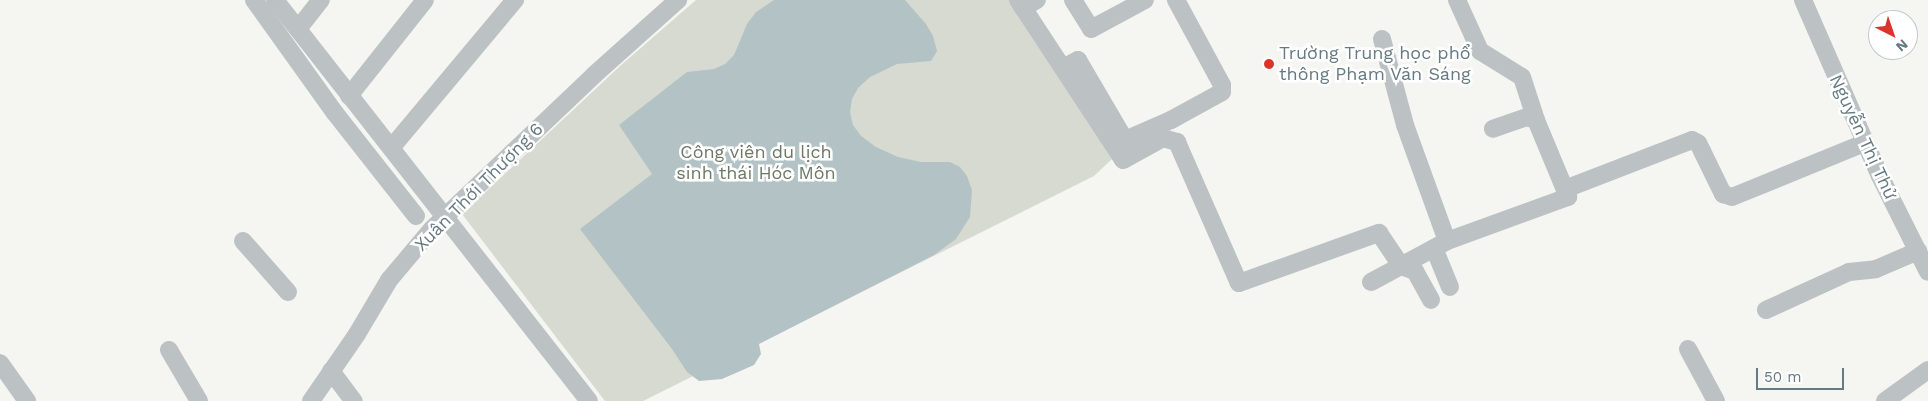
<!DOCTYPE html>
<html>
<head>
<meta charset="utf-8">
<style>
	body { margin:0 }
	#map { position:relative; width:1928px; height:401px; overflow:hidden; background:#f5f5f2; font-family:"Work Sans",sans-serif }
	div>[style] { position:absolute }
	.green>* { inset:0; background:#d6dad1 }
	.water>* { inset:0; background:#b3c3c5 }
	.minor>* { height:18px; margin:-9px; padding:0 9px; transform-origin:9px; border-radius:9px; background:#bcc2c4 }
	.dots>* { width:14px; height:14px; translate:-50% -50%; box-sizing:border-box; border:2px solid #fff; border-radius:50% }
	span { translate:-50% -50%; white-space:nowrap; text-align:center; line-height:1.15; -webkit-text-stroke:5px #fff; paint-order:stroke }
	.poi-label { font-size:18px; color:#657a82 }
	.left { translate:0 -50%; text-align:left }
	.street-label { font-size:18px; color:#657a82 }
	.park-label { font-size:18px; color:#6c7964 }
	.north { position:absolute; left:1868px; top:10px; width:50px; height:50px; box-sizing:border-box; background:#fff; border:1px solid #c1cacd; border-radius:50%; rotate:139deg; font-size:14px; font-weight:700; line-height:20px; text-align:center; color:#657a82 }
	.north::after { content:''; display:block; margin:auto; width:18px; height:22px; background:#dc342b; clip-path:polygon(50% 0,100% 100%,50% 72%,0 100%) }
	.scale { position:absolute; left:1756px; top:368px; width:88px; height:22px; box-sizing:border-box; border:2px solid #657a82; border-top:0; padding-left:6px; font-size:15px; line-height:18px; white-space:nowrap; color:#657a82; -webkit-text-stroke:4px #fff; paint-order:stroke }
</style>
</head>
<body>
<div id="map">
	<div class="green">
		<i style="clip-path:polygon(696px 0,1011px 0,1112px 159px,1094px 176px,643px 401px,605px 401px,462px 214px,620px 66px)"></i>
	</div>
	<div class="water">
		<i style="clip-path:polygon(774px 0,905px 0,926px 24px,933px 36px,937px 51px,931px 61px,897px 64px,870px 77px,858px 88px,852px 99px,850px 112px,853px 125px,861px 136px,876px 147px,898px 157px,921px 162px,950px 162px,960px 167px,967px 176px,972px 190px,970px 217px,956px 239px,934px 255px,759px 344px,761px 354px,754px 365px,722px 379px,699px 381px,687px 372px,672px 349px,580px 229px,652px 174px,619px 125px,687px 72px,714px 69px,725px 64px,734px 55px,747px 24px,756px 12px)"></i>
	</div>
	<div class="minor">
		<i style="left:254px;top:0;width:139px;rotate:54.4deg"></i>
		<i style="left:335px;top:113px;width:131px;rotate:51.8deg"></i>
		<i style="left:275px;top:0;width:509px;rotate:51.94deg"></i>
		<i style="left:1018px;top:0;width:191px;rotate:56.7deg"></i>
		<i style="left:1123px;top:160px;width:46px;rotate:-28.8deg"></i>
		<i style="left:1163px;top:138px;width:15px;rotate:16deg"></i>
		<i style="left:1177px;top:142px;width:154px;rotate:66.3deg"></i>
		<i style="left:1239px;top:283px;width:149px;rotate:-19.7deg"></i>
		<i style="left:1379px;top:233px;width:40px;rotate:56deg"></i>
		<i style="left:1401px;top:266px;width:15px;rotate:20deg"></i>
		<i style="left:1415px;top:271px;width:33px;rotate:61deg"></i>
		<i style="left:1073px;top:0;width:34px;rotate:58deg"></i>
		<i style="left:1091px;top:29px;width:61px;rotate:-28.2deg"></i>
		<i style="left:1457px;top:0;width:56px;rotate:65.7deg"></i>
		<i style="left:1480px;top:51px;width:49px;rotate:31.8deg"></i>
		<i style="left:1522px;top:77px;width:45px;rotate:72deg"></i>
		<i style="left:1803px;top:0;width:192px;rotate:66.4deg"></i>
		<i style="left:1880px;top:176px;width:107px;rotate:63.4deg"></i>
		<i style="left:1023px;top:8px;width:16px;rotate:-30deg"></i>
		<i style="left:298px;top:29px;width:37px;rotate:-52deg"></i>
		<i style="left:1382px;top:39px;width:89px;rotate:75deg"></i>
		<i style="left:1405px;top:125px;width:123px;rotate:70.1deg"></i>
		<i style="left:1447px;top:241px;width:129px;rotate:-20deg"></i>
		<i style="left:1568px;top:197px;width:83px;rotate:-112.6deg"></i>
		<i style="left:1536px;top:120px;width:9px;rotate:-162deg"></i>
		<i style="left:1527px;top:117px;width:36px;rotate:161deg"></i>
		<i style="left:1063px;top:68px;width:17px;rotate:-28deg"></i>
		<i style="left:1078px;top:60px;width:93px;rotate:59.6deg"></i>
		<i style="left:1125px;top:140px;width:50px;rotate:-23.5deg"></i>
		<i style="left:1171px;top:120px;width:58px;rotate:-28.8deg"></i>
		<i style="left:1222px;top:92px;width:7px;rotate:-90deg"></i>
		<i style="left:1222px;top:85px;width:97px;rotate:-118.4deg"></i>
		<i style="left:349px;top:96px;width:122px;rotate:-51.6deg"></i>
		<i style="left:392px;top:147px;width:192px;rotate:-50.1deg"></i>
		<i style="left:1565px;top:189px;width:136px;rotate:-21.1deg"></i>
		<i style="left:1692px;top:140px;width:7px;rotate:27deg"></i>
		<i style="left:1698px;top:143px;width:9px;rotate:63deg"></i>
		<i style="left:1702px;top:151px;width:48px;rotate:64deg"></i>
		<i style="left:1723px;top:194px;width:9px;rotate:18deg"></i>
		<i style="left:1732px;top:197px;width:143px;rotate:-22.2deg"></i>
		<i style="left:243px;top:241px;width:68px;rotate:48.6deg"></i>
		<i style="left:1434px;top:248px;width:42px;rotate:67.7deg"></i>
		<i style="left:1371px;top:282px;width:86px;rotate:-28.3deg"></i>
		<i style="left:1766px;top:310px;width:91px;rotate:-24.6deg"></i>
		<i style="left:1849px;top:272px;width:27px;rotate:-6deg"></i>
		<i style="left:1876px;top:269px;width:46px;rotate:-23.2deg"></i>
		<i style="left:1688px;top:349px;width:59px;rotate:61.7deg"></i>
		<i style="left:169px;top:350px;width:59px;rotate:59.5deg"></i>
		<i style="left:0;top:363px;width:47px;rotate:54.6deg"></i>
		<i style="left:331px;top:371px;width:38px;rotate:53deg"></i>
		<i style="left:311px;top:401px;width:81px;rotate:-55.5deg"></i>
		<i style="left:357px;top:334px;width:63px;rotate:-59.3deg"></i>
		<i style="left:389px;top:280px;width:67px;rotate:-49.9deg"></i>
		<i style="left:432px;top:229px;width:224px;rotate:-43.5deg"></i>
		<i style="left:594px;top:75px;width:113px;rotate:-41.8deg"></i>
		<i style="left:1885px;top:401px;width:53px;rotate:-35.8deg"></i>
	</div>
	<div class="dots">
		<i style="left:1269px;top:64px;background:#dc342b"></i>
	</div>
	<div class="poi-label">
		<span class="left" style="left:1279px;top:64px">Trường Trung học phổ<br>thông Phạm Văn Sáng</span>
	</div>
	<div class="street-label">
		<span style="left:1863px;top:137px;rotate:65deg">Nguyễn Thị Thử</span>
		<span style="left:479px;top:187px;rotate:-45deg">Xuân Thới Thượng 6</span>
	</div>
	<div class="park-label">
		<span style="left:756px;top:163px">Công viên du lịch<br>sinh thái Hóc Môn</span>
	</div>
	<div class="north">N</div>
	<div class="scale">50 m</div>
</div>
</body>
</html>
